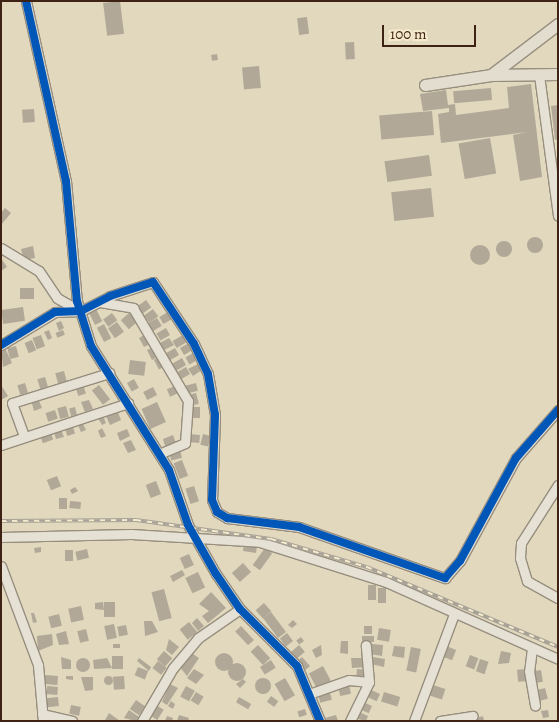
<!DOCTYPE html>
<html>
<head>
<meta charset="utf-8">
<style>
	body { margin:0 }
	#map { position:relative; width:559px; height:722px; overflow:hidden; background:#e1d8be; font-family:Alegreya,serif }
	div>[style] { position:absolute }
	.building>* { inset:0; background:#b1a897; transform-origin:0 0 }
	.round { border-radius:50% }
	.roads { filter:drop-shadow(1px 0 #978e7e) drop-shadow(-1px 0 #978e7e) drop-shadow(0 1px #978e7e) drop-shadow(0 -1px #978e7e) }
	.minor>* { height:9px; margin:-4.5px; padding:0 4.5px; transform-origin:4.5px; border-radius:4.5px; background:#e6e1d5 }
	.major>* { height:11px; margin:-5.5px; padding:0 5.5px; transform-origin:5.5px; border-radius:5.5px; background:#e2ddce }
	.rail>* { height:4px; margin-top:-2px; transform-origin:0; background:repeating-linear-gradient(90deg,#f5eacb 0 5.5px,#a8a297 0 11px); box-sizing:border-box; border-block:1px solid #a8a297 }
	.cycleway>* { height:8px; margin:-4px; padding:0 4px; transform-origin:4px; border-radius:4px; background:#0057b8 }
	span { translate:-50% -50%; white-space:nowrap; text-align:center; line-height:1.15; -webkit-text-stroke:4px #f5eacb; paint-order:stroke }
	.frame { position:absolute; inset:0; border:2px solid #3e2214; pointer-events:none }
	.scale { position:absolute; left:382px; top:25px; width:94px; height:22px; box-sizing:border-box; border:2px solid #3e2214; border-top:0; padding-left:6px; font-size:15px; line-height:18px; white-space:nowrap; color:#3e2214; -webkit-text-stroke:4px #f5eacb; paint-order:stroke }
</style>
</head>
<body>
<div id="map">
	<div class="building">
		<i style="left:120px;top:1px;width:33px;height:17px;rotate:83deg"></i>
		<i style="left:307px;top:17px;width:17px;height:10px;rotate:83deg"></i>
		<i style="left:354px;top:42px;width:17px;height:9px;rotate:87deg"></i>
		<i style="left:217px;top:54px;width:6px;height:6px;rotate:81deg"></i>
		<i style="left:259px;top:66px;width:22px;height:17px;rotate:85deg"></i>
		<i style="clip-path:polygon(531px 84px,542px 177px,520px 181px,513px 135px,527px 132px,441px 143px,438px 114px,449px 112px,449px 108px,423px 111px,420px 94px,446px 90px,448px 105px,455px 104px,456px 115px,509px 108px,507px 87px)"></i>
		<i style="left:491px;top:88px;width:12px;height:38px;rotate:85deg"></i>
		<i style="clip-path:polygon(558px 105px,558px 139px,555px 140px,551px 106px)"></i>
		<i style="left:34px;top:109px;width:13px;height:12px;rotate:86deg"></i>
		<i style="left:432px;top:111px;width:24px;height:53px;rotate:85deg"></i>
		<i style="left:490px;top:138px;width:36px;height:32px;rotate:80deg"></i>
		<i style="left:429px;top:155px;width:21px;height:45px;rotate:82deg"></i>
		<i style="left:431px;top:188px;width:29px;height:40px;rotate:84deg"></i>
		<i style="clip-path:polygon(5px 208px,11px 213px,1px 225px,1px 213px)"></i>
		<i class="round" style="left:527px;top:237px;width:16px;height:16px"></i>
		<i class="round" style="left:496px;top:241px;width:16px;height:16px"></i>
		<i class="round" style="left:470px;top:245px;width:20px;height:20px"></i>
		<i style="clip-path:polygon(33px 246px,35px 258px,24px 260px,21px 249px)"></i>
		<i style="clip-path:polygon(1px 258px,7px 267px,1px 271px)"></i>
		<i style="left:20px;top:288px;width:14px;height:11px"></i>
		<i style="left:146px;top:300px;width:9px;height:10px;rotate:54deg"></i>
		<i style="left:23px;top:307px;width:14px;height:22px;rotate:82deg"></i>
		<i style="left:95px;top:307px;width:16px;height:8px;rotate:63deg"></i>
		<i style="left:153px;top:309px;width:9px;height:11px;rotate:54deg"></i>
		<i style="left:168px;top:312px;width:8px;height:10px;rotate:60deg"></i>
		<i style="left:112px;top:313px;width:9px;height:11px;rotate:54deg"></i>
		<i style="left:129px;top:313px;width:12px;height:11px;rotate:48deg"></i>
		<i style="left:157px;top:318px;width:9px;height:11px;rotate:58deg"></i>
		<i style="clip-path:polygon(61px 321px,64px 328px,59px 331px,56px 323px)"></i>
		<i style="left:117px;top:322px;width:12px;height:11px;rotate:55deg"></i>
		<i style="left:104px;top:324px;width:16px;height:8px;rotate:63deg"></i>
		<i style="left:166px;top:328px;width:8px;height:11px;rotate:60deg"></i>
		<i style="clip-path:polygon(49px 330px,52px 338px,48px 340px,44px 332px)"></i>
		<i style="left:63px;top:330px;width:5px;height:8px;rotate:68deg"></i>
		<i style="clip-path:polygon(146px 334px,152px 343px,144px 347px,139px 338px)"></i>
		<i style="left:41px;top:335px;width:12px;height:9px;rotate:70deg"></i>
		<i style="left:183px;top:335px;width:8px;height:12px;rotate:60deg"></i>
		<i style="clip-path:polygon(169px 338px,174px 345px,164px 350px,160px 343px)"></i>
		<i style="left:32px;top:340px;width:11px;height:8px;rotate:68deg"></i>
		<i style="clip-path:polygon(189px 343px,194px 349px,184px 355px,180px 348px)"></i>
		<i style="left:16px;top:346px;width:11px;height:9px;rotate:75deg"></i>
		<i style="left:155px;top:346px;width:11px;height:9px;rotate:63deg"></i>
		<i style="clip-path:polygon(5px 348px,12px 363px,3px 367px,1px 350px)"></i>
		<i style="left:175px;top:348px;width:8px;height:10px;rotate:60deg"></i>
		<i style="left:195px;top:352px;width:8px;height:11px;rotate:60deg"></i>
		<i style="left:161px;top:356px;width:11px;height:8px;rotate:63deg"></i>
		<i style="left:182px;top:358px;width:8px;height:12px;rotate:60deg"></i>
		<i style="left:130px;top:360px;width:16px;height:14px;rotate:7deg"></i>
		<i style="clip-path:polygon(198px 364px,202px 370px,193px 376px,188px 369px)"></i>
		<i style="left:186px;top:367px;width:8px;height:11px;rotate:60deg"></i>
		<i style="left:64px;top:371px;width:11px;height:9px;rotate:75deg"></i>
		<i style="left:45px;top:377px;width:10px;height:8px;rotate:73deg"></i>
		<i style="left:134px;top:379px;width:10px;height:8px;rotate:61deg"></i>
		<i style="left:25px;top:383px;width:10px;height:8px;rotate:73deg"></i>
		<i style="left:196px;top:383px;width:8px;height:11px;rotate:76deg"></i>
		<i style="left:83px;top:384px;width:10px;height:8px;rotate:73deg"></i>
		<i style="clip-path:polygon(1px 385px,8px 396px,1px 400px)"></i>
		<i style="left:99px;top:385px;width:18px;height:9px;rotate:52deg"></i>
		<i style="left:177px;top:385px;width:8px;height:11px;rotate:67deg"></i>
		<i style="left:153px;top:387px;width:9px;height:11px;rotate:63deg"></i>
		<i style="left:196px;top:393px;width:11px;height:8px;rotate:75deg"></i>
		<i style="clip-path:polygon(38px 398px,42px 408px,34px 411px,31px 400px)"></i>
		<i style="clip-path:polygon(89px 400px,93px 409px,85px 412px,81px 402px)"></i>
		<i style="left:157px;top:402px;width:22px;height:17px;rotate:66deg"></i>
		<i style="left:66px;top:406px;width:11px;height:9px;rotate:75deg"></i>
		<i style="left:75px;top:407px;width:8px;height:6px;rotate:76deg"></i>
		<i style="left:192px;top:407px;width:8px;height:11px"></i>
		<i style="left:55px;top:410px;width:9px;height:10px;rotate:72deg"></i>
		<i style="clip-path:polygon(117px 410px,121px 420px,110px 425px,105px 414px)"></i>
		<i style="clip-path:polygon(103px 416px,106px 423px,102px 425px,98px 418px)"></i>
		<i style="clip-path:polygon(82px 422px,86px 430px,81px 432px,78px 425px)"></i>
		<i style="left:72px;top:424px;width:10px;height:8px;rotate:73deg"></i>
		<i style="clip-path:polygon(60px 427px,64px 437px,56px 439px,53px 429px)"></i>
		<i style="clip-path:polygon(102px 428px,106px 436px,101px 438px,98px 431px)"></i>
		<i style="clip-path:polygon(127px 429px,130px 436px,120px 441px,117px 433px)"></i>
		<i style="left:50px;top:431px;width:9px;height:11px;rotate:69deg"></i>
		<i style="left:189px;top:434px;width:11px;height:8px;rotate:5deg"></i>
		<i style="left:203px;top:434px;width:8px;height:11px;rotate:14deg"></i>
		<i style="clip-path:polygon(173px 435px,176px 443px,165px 446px,163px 439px)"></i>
		<i style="clip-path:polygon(131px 440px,136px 450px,128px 453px,123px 443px)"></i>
		<i style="left:180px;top:450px;width:8px;height:11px;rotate:76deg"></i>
		<i style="left:182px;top:460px;width:17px;height:9px;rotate:69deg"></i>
		<i style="left:57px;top:476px;width:11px;height:11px;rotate:68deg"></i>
		<i style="left:156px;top:481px;width:14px;height:11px;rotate:69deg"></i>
		<i style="left:194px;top:486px;width:16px;height:9px;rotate:72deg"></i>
		<i style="clip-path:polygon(75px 487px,78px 491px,72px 494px,70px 490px)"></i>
		<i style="left:59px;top:498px;width:8px;height:11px"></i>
		<i style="left:70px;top:501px;width:11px;height:7px;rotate:5deg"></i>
		<i style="clip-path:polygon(244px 543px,257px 546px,256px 553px,243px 551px)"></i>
		<i style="clip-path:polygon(41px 547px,41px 552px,35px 553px,34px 548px)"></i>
		<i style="left:265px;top:548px;width:9px;height:21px;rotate:36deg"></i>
		<i style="left:87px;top:549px;width:9px;height:12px;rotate:77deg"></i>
		<i style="left:65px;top:550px;width:8px;height:11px"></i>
		<i style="left:189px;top:554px;width:12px;height:10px;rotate:66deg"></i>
		<i style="left:243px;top:563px;width:12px;height:15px;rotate:48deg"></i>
		<i style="clip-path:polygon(182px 570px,185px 575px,173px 582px,170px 576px)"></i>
		<i style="left:198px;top:572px;width:17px;height:14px;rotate:65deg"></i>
		<i style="left:368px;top:585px;width:8px;height:15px"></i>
		<i style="left:378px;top:588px;width:8px;height:15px"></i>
		<i style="left:164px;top:589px;width:30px;height:13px;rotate:75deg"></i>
		<i style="clip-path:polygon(211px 592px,226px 608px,208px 623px,202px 616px,209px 611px,199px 604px)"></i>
		<i style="clip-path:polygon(103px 602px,104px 610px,95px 609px,95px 603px)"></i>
		<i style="left:104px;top:602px;width:11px;height:15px"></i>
		<i style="left:264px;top:603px;width:11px;height:11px;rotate:49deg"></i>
		<i style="left:81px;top:606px;width:14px;height:13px;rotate:78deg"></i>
		<i style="left:271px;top:612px;width:25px;height:10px;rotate:53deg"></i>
		<i style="clip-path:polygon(31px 613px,34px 613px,37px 622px,33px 623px)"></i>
		<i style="left:59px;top:614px;width:12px;height:11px;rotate:76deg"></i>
		<i style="clip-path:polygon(197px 618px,204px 626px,198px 631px,192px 623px)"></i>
		<i style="clip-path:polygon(293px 620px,297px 624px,292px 628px,288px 625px)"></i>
		<i style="clip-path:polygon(144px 621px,152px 621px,158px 632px,145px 636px)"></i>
		<i style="left:189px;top:622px;width:13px;height:12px;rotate:51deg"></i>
		<i style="left:114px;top:624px;width:14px;height:10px;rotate:78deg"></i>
		<i style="left:126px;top:625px;width:10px;height:9px;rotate:79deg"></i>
		<i style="left:241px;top:626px;width:19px;height:8px;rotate:47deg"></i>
		<i style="left:364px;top:626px;width:8px;height:8px"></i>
		<i style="left:379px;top:628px;width:12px;height:12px;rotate:9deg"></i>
		<i style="left:86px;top:629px;width:12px;height:9px;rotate:76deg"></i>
		<i style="clip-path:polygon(66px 631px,69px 644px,59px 645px,56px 634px)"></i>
		<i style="left:287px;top:633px;width:10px;height:9px;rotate:53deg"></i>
		<i style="clip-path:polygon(52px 634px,53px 645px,38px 651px,37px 636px)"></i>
		<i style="left:362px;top:636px;width:12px;height:6px"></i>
		<i style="left:301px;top:637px;width:5px;height:6px;rotate:53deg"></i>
		<i style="clip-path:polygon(169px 639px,179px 647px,172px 655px,166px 650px)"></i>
		<i style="clip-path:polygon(341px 641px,348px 641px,348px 654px,340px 653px)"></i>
		<i style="left:113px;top:644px;width:7px;height:4px"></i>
		<i style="clip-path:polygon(372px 644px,383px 645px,382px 656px,370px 654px)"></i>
		<i style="left:258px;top:645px;width:18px;height:10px;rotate:47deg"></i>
		<i style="left:299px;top:645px;width:9px;height:11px;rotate:49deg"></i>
		<i style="clip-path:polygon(321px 645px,322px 655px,316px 658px,312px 650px)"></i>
		<i style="clip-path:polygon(394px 646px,405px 647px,404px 658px,392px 656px)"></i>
		<i style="left:446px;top:646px;width:11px;height:11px;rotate:22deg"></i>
		<i style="left:411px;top:647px;width:10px;height:24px;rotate:11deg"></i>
		<i style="left:164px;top:651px;width:11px;height:11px;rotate:41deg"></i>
		<i style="clip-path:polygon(501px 651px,511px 653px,509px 663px,498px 664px)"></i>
		<i style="clip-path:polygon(190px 652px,199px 658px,187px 676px,179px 666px)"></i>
		<i class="round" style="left:215px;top:653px;width:18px;height:18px"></i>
		<i style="left:470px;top:655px;width:9px;height:12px;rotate:21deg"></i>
		<i style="left:112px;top:656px;width:11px;height:13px"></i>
		<i style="clip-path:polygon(61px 657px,71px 660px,71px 669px,62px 669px)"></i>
		<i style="left:302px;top:657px;width:12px;height:6px;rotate:48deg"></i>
		<i style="clip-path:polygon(373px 657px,385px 659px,384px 667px,371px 664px)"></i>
		<i class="round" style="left:76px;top:658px;width:14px;height:14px"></i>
		<i style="clip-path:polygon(107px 658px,112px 668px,94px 669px,93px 660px)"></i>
		<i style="clip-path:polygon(139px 658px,151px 667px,149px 671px,137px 661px)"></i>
		<i style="clip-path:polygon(351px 658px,365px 658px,366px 667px,352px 668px)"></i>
		<i style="left:480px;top:659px;width:9px;height:13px;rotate:18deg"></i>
		<i style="left:271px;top:660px;width:9px;height:13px;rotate:58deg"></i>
		<i style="left:158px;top:661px;width:11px;height:9px;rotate:38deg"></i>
		<i class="round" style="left:228px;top:663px;width:18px;height:18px"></i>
		<i style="left:323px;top:666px;width:17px;height:16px;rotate:62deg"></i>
		<i style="left:138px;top:667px;width:11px;height:9px;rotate:22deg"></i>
		<i style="clip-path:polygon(194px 669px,204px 675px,196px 684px,187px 678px)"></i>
		<i style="left:357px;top:669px;width:11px;height:10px;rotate:5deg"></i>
		<i style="left:527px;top:669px;width:12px;height:10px;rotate:85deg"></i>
		<i style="left:541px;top:670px;width:12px;height:10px;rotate:81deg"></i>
		<i style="left:45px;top:675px;width:13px;height:9px;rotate:4deg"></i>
		<i class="round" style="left:103.5px;top:675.5px;width:9px;height:9px"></i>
		<i style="clip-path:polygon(66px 676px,73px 676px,73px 680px,66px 679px)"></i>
		<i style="left:124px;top:676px;width:13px;height:11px;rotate:86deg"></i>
		<i style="clip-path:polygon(81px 677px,93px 677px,93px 690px,85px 691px)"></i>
		<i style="left:285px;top:678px;width:20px;height:12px;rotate:60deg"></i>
		<i class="round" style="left:255px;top:678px;width:16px;height:16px"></i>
		<i style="clip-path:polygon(243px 679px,246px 682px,240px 688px,236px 684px)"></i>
		<i style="clip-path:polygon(170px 684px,178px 688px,167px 705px,162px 702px)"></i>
		<i style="left:349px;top:684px;width:10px;height:11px;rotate:79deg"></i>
		<i style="left:433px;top:685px;width:13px;height:11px;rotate:18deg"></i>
		<i style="left:47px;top:686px;width:11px;height:8px;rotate:5deg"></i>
		<i style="left:186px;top:686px;width:10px;height:12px;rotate:29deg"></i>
		<i style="left:545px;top:688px;width:11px;height:10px;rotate:75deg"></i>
		<i style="left:329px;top:689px;width:11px;height:12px;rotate:75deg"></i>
		<i style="left:369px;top:689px;width:12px;height:8px;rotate:24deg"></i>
		<i style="left:196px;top:692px;width:9px;height:10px;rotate:32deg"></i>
		<i style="left:384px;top:692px;width:17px;height:10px;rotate:17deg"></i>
		<i style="left:271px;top:696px;width:9px;height:7px;rotate:36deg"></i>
		<i style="left:58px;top:697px;width:9px;height:12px;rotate:84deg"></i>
		<i style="left:239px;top:697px;width:14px;height:6px;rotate:30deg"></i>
		<i style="left:136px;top:700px;width:11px;height:11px;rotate:34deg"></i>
		<i style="clip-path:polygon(171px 701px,175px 704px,173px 709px,168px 706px)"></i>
		<i style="left:361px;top:701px;width:12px;height:8px;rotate:24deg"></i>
		<i style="left:71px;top:705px;width:10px;height:9px;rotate:11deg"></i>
		<i style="left:156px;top:705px;width:9px;height:12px;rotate:32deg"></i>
		<i style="left:305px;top:709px;width:6px;height:8px;rotate:72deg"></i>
		<i style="clip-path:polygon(129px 710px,139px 717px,136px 721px,124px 718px)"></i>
		<i style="clip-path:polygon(548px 710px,549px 717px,543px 718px,541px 711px)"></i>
		<i style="clip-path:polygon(357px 711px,368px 716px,366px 721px,354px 718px)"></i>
		<i style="clip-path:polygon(109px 713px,120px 721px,105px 720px)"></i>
		<i style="clip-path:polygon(179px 715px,189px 718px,188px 721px,177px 721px)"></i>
		<i style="clip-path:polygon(336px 715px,338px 721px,326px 721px,325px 718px)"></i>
		<i style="clip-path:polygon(167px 716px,173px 718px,172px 721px,165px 721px)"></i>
		<i style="clip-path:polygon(483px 716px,484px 721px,474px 721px,474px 719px)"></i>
	</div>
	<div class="roads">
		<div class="minor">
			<i style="left:26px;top:1px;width:184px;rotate:77.5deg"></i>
			<i style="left:66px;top:181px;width:121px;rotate:84.8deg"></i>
			<i style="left:77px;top:301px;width:47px;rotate:72.7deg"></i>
			<i style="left:91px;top:346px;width:146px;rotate:57.8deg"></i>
			<i style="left:169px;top:470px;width:58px;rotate:70.9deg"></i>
			<i style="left:188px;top:525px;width:56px;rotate:60.3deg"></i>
			<i style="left:216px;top:574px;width:42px;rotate:55.6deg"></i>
			<i style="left:240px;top:609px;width:81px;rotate:45deg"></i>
			<i style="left:297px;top:666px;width:60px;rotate:67.3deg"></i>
			<i style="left:539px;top:75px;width:142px;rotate:82.3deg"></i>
			<i style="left:1px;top:248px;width:44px;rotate:31.2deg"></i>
			<i style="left:39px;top:271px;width:32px;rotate:56deg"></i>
			<i style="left:57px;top:298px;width:26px;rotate:29deg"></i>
			<i style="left:100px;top:302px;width:34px;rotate:10deg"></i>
			<i style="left:133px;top:308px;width:108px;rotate:59.4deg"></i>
			<i style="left:188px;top:401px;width:42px;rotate:94.1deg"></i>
			<i style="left:185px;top:443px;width:28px;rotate:157deg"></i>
			<i style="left:1px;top:345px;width:63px;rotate:-31.4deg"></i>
			<i style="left:55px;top:312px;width:26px;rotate:-2deg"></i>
			<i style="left:81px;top:311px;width:33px;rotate:-27deg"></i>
			<i style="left:110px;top:296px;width:45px;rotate:-18deg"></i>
			<i style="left:153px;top:282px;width:74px;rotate:56.5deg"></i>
			<i style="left:194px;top:344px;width:33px;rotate:65deg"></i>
			<i style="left:208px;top:374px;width:42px;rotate:80.3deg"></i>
			<i style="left:215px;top:415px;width:85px;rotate:92deg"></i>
			<i style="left:212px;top:500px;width:13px;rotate:67deg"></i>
			<i style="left:217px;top:512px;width:12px;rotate:31deg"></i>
			<i style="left:227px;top:518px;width:73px;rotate:7.1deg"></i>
			<i style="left:299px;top:527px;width:155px;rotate:19.3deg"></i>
			<i style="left:445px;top:578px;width:23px;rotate:-49deg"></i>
			<i style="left:460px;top:561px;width:117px;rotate:-61.5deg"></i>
			<i style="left:516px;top:458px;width:64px;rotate:-48.8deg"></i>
			<i style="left:24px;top:436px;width:35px;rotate:-110deg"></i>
			<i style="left:12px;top:403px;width:102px;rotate:-17.2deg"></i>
			<i style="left:1px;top:445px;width:134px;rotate:-18.3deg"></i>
			<i style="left:558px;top:485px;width:69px;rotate:122.5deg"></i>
			<i style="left:521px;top:543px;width:15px;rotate:94deg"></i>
			<i style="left:520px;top:558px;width:24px;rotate:73deg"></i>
			<i style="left:527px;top:581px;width:35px;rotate:29deg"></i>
			<i style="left:1px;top:537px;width:130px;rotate:-1.3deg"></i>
			<i style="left:131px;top:534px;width:129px;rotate:3.5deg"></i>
			<i style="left:260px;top:542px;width:132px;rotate:17.6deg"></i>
			<i style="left:386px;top:582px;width:188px;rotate:24.1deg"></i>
			<i style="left:1px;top:566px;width:106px;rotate:69.5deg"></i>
			<i style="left:38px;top:665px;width:56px;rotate:84.9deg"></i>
			<i style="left:532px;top:648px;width:23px;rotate:97deg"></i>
			<i style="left:529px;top:671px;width:35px;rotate:80deg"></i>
			<i style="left:309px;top:694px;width:42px;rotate:-19.3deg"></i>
			<i style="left:349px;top:680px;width:20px;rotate:6deg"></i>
			<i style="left:42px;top:714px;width:31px;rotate:13deg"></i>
			<i style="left:142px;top:721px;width:61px;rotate:-59.7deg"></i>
			<i style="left:173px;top:668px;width:39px;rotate:-50deg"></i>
			<i style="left:198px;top:638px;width:51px;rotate:-34.6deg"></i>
			<i style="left:350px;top:721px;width:43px;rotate:-64deg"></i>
			<i style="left:369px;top:682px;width:37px;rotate:-95deg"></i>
			<i style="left:414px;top:721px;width:114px;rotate:-69.5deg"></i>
			<i style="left:440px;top:721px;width:33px;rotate:-9deg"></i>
		</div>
		<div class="major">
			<i style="left:491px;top:75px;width:67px;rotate:-0.9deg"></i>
			<i style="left:425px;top:85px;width:67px;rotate:-8.6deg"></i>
			<i style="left:491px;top:75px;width:84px;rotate:-37.3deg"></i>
		</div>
	</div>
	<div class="rail">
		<i style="left:1px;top:521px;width:135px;rotate:-0.4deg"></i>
		<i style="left:136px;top:520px;width:136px;rotate:8deg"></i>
		<i style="left:271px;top:539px;width:100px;rotate:16.3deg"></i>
		<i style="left:367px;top:567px;width:207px;rotate:22.7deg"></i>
	</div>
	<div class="cycleway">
		<i style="left:26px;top:1px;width:184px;rotate:77.5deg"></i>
		<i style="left:66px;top:181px;width:121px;rotate:84.8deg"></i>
		<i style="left:77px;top:301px;width:47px;rotate:72.7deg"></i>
		<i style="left:91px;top:346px;width:146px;rotate:57.8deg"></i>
		<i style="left:169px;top:470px;width:58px;rotate:70.9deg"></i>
		<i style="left:188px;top:525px;width:56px;rotate:60.3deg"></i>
		<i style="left:216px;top:574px;width:42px;rotate:55.6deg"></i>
		<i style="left:240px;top:609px;width:81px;rotate:45deg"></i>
		<i style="left:297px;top:666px;width:60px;rotate:67.3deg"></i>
		<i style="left:1px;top:345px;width:63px;rotate:-31.4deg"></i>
		<i style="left:55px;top:312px;width:26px;rotate:-2deg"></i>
		<i style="left:81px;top:311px;width:33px;rotate:-27deg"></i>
		<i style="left:110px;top:296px;width:45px;rotate:-18deg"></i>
		<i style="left:153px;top:282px;width:74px;rotate:56.5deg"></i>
		<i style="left:194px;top:344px;width:33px;rotate:65deg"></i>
		<i style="left:208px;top:374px;width:42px;rotate:80.3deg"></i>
		<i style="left:215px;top:415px;width:85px;rotate:92deg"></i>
		<i style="left:212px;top:500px;width:13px;rotate:67deg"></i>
		<i style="left:217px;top:512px;width:12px;rotate:31deg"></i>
		<i style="left:227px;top:518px;width:73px;rotate:7.1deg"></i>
		<i style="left:299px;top:527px;width:155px;rotate:19.3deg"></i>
		<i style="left:445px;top:578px;width:23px;rotate:-49deg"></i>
		<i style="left:460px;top:561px;width:117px;rotate:-61.5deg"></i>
		<i style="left:516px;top:458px;width:64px;rotate:-48.8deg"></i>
	</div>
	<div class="frame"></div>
	<div class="scale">100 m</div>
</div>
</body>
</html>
